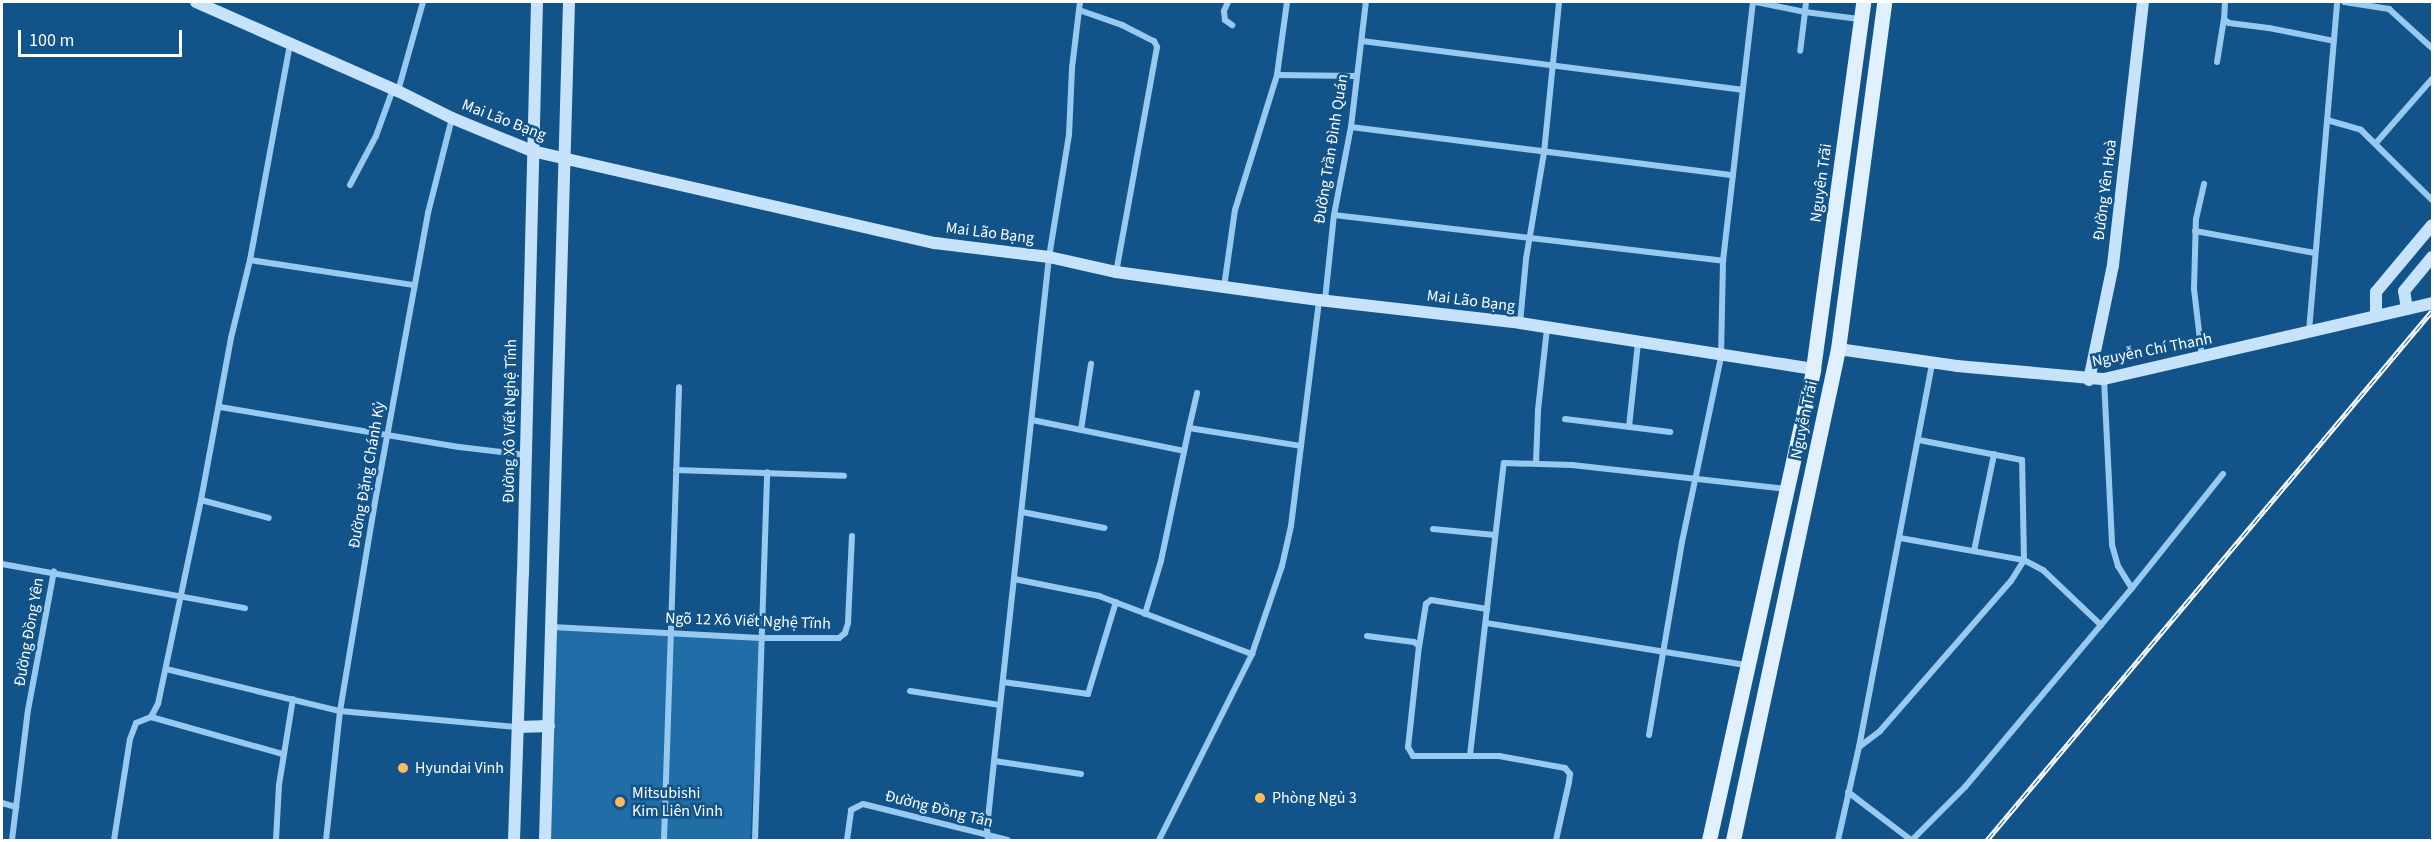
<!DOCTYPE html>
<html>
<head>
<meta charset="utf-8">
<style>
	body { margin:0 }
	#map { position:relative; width:2434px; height:842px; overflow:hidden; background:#125489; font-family:"Source Sans 3",sans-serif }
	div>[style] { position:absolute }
	.green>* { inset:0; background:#216da7; transform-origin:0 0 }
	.street>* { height:6px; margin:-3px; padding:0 3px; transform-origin:3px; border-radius:3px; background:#98caf1 }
	.secondary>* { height:12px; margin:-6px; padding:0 6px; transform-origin:6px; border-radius:6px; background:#c6e3fb }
	.primary>* { height:15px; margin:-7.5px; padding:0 7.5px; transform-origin:7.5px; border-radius:7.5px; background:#e1f0ff }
	.rail>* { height:5px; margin-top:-2.5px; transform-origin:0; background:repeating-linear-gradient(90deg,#125489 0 9px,#fff 0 18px); box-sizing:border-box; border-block:2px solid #fff }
	.dots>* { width:16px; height:16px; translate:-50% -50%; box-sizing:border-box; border:3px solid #125489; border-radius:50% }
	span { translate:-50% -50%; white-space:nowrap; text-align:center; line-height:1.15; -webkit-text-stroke:5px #125489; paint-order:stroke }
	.street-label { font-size:16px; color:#fff }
	.poi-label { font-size:16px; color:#fff }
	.left { translate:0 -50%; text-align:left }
	.frame { position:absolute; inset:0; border:3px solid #fff; pointer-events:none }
	.scale { position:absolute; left:18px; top:30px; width:164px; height:27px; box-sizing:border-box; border:3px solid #fff; border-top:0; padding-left:8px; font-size:18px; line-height:21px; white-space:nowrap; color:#fff; -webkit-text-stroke:4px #125489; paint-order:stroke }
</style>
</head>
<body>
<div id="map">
	<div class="green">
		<i style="left:552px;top:627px;width:209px;height:213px;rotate:3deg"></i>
	</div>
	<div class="street">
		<i style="left:1228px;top:2px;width:10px;rotate:114deg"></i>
		<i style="left:1224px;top:11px;width:9px;rotate:84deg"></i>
		<i style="left:1225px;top:20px;width:9px;rotate:36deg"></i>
		<i style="left:1756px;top:2px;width:50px;rotate:11.5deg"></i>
		<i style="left:1805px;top:12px;width:39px;rotate:97deg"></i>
		<i style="left:1806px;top:2px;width:10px;rotate:96deg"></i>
		<i style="left:1805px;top:12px;width:54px;rotate:7.4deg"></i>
		<i style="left:2225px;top:2px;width:17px;rotate:93deg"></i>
		<i style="left:2224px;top:19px;width:6px;rotate:39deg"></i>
		<i style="left:2229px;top:23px;width:40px;rotate:7.1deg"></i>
		<i style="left:2269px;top:28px;width:66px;rotate:11.3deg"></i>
		<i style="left:2344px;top:2px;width:46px;rotate:8.8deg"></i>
		<i style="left:2389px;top:9px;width:58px;rotate:42.2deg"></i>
		<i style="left:1079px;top:10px;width:46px;rotate:19.2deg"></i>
		<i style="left:1122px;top:25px;width:36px;rotate:27deg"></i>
		<i style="left:1154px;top:41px;width:7px;rotate:63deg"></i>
		<i style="left:1157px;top:47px;width:229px;rotate:100.3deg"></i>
		<i style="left:1362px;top:41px;width:383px;rotate:7.3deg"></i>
		<i style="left:2217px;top:62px;width:44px;rotate:-80.8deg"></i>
		<i style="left:1277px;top:75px;width:79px;rotate:0.7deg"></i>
		<i style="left:398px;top:91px;width:92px;rotate:-74.3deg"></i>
		<i style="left:2327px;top:120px;width:35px;rotate:16deg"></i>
		<i style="left:2361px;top:130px;width:100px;rotate:44.6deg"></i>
		<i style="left:1351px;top:127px;width:385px;rotate:7.2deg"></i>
		<i style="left:2376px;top:143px;width:85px;rotate:-48.8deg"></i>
		<i style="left:350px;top:185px;width:55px;rotate:-62deg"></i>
		<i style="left:376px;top:136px;width:50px;rotate:-70.1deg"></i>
		<i style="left:1334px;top:215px;width:392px;rotate:6.7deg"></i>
		<i style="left:2195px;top:231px;width:122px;rotate:10.4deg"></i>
		<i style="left:250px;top:260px;width:166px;rotate:8.7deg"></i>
		<i style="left:1224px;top:287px;width:78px;rotate:-81.9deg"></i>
		<i style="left:1235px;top:210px;width:141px;rotate:-72.7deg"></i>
		<i style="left:1277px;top:75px;width:74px;rotate:-82.2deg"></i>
		<i style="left:1325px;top:300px;width:85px;rotate:-84deg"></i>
		<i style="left:1334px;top:215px;width:90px;rotate:-79.1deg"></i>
		<i style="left:1351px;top:127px;width:126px;rotate:-83.2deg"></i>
		<i style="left:1520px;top:323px;width:64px;rotate:-84.6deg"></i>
		<i style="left:1526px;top:259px;width:108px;rotate:-80.4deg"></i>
		<i style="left:1544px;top:153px;width:152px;rotate:-84.3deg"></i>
		<i style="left:2309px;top:331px;width:330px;rotate:-85.1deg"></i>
		<i style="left:2202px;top:357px;width:68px;rotate:-96.7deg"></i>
		<i style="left:2194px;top:289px;width:70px;rotate:-88.4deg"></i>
		<i style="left:2196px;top:219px;width:36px;rotate:-77deg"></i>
		<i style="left:2104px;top:379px;width:166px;rotate:87.2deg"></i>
		<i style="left:2112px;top:545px;width:22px;rotate:74deg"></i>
		<i style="left:2118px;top:566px;width:26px;rotate:58deg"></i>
		<i style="left:2132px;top:588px;width:146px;rotate:-51.4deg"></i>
		<i style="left:220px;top:407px;width:242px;rotate:9.5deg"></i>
		<i style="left:459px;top:447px;width:67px;rotate:6.8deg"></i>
		<i style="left:1565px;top:419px;width:106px;rotate:7.1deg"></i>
		<i style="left:1032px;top:420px;width:155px;rotate:11.5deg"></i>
		<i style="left:1629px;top:427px;width:84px;rotate:-83.9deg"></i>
		<i style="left:1189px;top:428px;width:36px;rotate:-77deg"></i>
		<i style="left:1081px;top:430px;width:67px;rotate:-81.4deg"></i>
		<i style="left:1536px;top:463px;width:53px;rotate:-87.8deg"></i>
		<i style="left:1538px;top:410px;width:82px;rotate:-83.7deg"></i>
		<i style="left:676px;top:470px;width:168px;rotate:2deg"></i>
		<i style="left:201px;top:500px;width:70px;rotate:14.8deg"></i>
		<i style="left:1022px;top:512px;width:84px;rotate:11deg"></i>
		<i style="left:1433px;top:529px;width:62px;rotate:5.5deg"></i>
		<i style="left:1900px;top:538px;width:126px;rotate:10.1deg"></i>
		<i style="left:2024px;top:560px;width:21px;rotate:28deg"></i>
		<i style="left:2043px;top:570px;width:80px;rotate:43.5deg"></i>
		<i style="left:1974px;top:551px;width:99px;rotate:-78.3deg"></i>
		<i style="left:2px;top:564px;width:247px;rotate:10.3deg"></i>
		<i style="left:1014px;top:579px;width:87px;rotate:11.3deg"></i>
		<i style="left:1099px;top:596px;width:164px;rotate:20.8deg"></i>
		<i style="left:1145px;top:614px;width:55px;rotate:-73.2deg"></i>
		<i style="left:1161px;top:561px;width:136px;rotate:-78.1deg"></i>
		<i style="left:1189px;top:428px;width:113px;rotate:9.1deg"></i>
		<i style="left:1486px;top:623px;width:263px;rotate:9.2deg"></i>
		<i style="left:552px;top:627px;width:209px;rotate:3deg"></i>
		<i style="left:761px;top:638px;width:78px"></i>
		<i style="left:839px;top:638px;width:8px;rotate:-40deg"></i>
		<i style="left:845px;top:633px;width:10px;rotate:-73deg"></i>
		<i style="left:848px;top:623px;width:87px;rotate:-87.4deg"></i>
		<i style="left:1367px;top:636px;width:47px;rotate:7.3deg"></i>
		<i style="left:1414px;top:642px;width:6px;rotate:39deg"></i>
		<i style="left:1419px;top:646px;width:102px;rotate:96.2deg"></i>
		<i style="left:1408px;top:747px;width:10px;rotate:61deg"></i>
		<i style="left:1413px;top:756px;width:86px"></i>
		<i style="left:1499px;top:756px;width:67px;rotate:10.3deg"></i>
		<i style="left:1565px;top:768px;width:8px;rotate:50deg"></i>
		<i style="left:1570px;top:774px;width:8px;rotate:97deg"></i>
		<i style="left:1569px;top:782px;width:59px;rotate:102.6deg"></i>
		<i style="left:1419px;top:647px;width:44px;rotate:-80.8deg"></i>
		<i style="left:1426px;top:604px;width:6px;rotate:-39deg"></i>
		<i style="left:1431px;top:600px;width:57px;rotate:9.1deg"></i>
		<i style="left:166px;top:669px;width:179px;rotate:13.6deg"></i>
		<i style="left:340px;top:711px;width:178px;rotate:5.2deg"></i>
		<i style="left:1003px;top:682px;width:86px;rotate:8deg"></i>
		<i style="left:1088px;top:694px;width:96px;rotate:-73.1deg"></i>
		<i style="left:910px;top:691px;width:91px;rotate:8.8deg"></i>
		<i style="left:151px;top:717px;width:137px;rotate:15.7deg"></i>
		<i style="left:1649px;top:735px;width:196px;rotate:-80.3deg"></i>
		<i style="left:1682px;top:542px;width:189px;rotate:-78.1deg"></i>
		<i style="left:1721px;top:357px;width:96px;rotate:-88.8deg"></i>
		<i style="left:1723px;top:261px;width:261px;rotate:-83.4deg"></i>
		<i style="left:1859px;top:747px;width:26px;rotate:-37deg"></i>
		<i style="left:1880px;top:731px;width:199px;rotate:-48.9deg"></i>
		<i style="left:2011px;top:581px;width:25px;rotate:-58deg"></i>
		<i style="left:2024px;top:560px;width:100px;rotate:-91.1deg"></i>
		<i style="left:2022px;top:460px;width:105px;rotate:-169deg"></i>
		<i style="left:1470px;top:755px;width:294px;rotate:-83.4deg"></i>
		<i style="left:1504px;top:463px;width:68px;rotate:1.7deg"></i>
		<i style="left:1572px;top:465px;width:215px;rotate:6.4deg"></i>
		<i style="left:994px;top:761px;width:88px;rotate:8.5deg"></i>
		<i style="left:1848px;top:792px;width:79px;rotate:37.3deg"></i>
		<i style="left:2px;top:803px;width:15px;rotate:16deg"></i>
		<i style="left:12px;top:840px;width:131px;rotate:-83deg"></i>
		<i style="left:28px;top:710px;width:141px;rotate:-79.4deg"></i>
		<i style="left:114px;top:840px;width:102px;rotate:-81deg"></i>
		<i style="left:130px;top:739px;width:17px;rotate:-69deg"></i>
		<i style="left:136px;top:723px;width:16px;rotate:-22deg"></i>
		<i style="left:151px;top:717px;width:15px;rotate:-62deg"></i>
		<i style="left:158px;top:704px;width:208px;rotate:-78.1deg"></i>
		<i style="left:201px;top:500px;width:165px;rotate:-79.5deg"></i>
		<i style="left:231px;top:338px;width:80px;rotate:-76.3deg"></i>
		<i style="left:250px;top:260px;width:220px;rotate:-79.5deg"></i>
		<i style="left:276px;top:840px;width:55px;rotate:-86.9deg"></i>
		<i style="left:279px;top:785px;width:87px;rotate:-80.8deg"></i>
		<i style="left:326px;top:840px;width:130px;rotate:-83.8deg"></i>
		<i style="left:340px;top:711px;width:212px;rotate:-80.5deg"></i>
		<i style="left:375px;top:502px;width:294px;rotate:-79.6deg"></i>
		<i style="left:428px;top:213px;width:98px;rotate:-75.8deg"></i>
		<i style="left:664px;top:840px;width:453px;rotate:-88.1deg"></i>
		<i style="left:755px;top:840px;width:368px;rotate:-88.1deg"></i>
		<i style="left:847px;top:840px;width:30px;rotate:-82deg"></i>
		<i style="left:851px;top:810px;width:13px;rotate:-27deg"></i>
		<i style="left:863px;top:804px;width:149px;rotate:13.9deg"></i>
		<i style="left:988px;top:840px;width:12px;rotate:-95deg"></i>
		<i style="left:987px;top:828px;width:67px;rotate:-84deg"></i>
		<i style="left:994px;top:761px;width:507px;rotate:-83.77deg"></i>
		<i style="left:1049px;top:257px;width:124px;rotate:-80.7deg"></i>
		<i style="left:1069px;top:135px;width:67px;rotate:-87.4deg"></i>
		<i style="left:1072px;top:68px;width:66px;rotate:-83.1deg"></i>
		<i style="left:1159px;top:840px;width:208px;rotate:-63.4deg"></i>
		<i style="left:1252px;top:654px;width:93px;rotate:-71.2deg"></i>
		<i style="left:1282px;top:566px;width:41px;rotate:-77.3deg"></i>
		<i style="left:1291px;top:526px;width:228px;rotate:-82.9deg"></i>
		<i style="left:1838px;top:840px;width:95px;rotate:-77.3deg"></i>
		<i style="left:1859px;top:747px;width:391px;rotate:-79.2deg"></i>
		<i style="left:1912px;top:840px;width:75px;rotate:-45deg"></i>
		<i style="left:1965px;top:787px;width:260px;rotate:-50deg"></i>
	</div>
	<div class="secondary">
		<i style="left:196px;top:2px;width:221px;rotate:23.8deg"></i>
		<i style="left:398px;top:91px;width:60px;rotate:26.6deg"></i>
		<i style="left:452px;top:118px;width:87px;rotate:22.4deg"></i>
		<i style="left:532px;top:151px;width:413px;rotate:12.9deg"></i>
		<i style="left:935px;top:243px;width:115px;rotate:7deg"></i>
		<i style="left:1049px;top:257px;width:69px;rotate:12.6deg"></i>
		<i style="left:1116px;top:272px;width:205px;rotate:7.9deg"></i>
		<i style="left:1319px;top:300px;width:202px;rotate:6.5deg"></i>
		<i style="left:1520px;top:323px;width:297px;rotate:8.9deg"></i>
		<i style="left:2407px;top:309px;width:18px;rotate:-99deg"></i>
		<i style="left:2404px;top:291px;width:44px;rotate:-50.5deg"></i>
		<i style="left:2376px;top:316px;width:24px;rotate:-90deg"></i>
		<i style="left:2376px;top:292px;width:87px;rotate:-50.1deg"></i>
		<i style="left:1838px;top:349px;width:120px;rotate:8.1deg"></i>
		<i style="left:1957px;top:366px;width:148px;rotate:5.1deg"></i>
		<i style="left:2104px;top:379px;width:337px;rotate:-13deg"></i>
		<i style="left:2089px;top:380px;width:117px;rotate:-78.2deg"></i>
		<i style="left:2113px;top:265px;width:265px;rotate:-83.5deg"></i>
		<i style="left:518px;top:727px;width:31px;rotate:-2deg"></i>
		<i style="left:514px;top:840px;width:266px;rotate:-88.1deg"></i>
		<i style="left:523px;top:574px;width:572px;rotate:-88.6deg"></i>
		<i style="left:545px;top:840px;width:838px;rotate:-88.36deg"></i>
	</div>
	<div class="primary">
		<i style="left:1709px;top:840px;width:482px;rotate:-77.5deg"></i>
		<i style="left:1813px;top:369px;width:370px;rotate:-82.2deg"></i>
		<i style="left:1733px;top:840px;width:502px;rotate:-77.93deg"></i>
		<i style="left:1838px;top:349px;width:350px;rotate:-82.4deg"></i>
	</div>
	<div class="rail">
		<i style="left:1987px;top:840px;width:691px;rotate:-49.93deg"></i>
	</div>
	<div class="dots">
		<i style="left:403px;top:768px;background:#ffbb57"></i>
		<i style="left:1260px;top:798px;background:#ffbb57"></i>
		<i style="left:620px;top:802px;background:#ffbb57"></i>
	</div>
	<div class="street-label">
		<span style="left:504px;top:120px;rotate:21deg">Mai Lão Bạng</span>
		<span style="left:1331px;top:149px;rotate:-81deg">Đường Trần Đình Quán</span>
		<span style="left:1821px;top:183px;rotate:-82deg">Nguyên Trãi</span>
		<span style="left:2105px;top:190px;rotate:-83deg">Đường Yên Hoà</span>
		<span style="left:990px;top:233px;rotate:7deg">Mai Lão Bạng</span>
		<span style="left:1471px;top:301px;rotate:7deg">Mai Lão Bạng</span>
		<span style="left:2152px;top:350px;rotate:-11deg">Nguyễn Chí Thanh</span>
		<span style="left:1804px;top:420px;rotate:-78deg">Nguyễn Trãi</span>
		<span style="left:510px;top:421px;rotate:-89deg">Đường Xô Viết Nghệ Tĩnh</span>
		<span style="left:367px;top:475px;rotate:-80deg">Đường Đặng Chánh Kỷ</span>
		<span style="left:748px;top:621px;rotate:2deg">Ngõ 12 Xô Viết Nghệ Tĩnh</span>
		<span style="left:29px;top:632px;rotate:-80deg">Đường Đồng Yên</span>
		<span style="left:939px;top:809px;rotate:14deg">Đường Đồng Tân</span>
	</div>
	<div class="poi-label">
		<span class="left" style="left:415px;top:768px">Hyundai Vinh</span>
		<span class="left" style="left:632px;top:802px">Mitsubishi<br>Kim Liên Vinh</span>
		<span class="left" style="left:1272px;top:798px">Phòng Ngủ 3</span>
	</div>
	<div class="frame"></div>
	<div class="scale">100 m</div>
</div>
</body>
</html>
